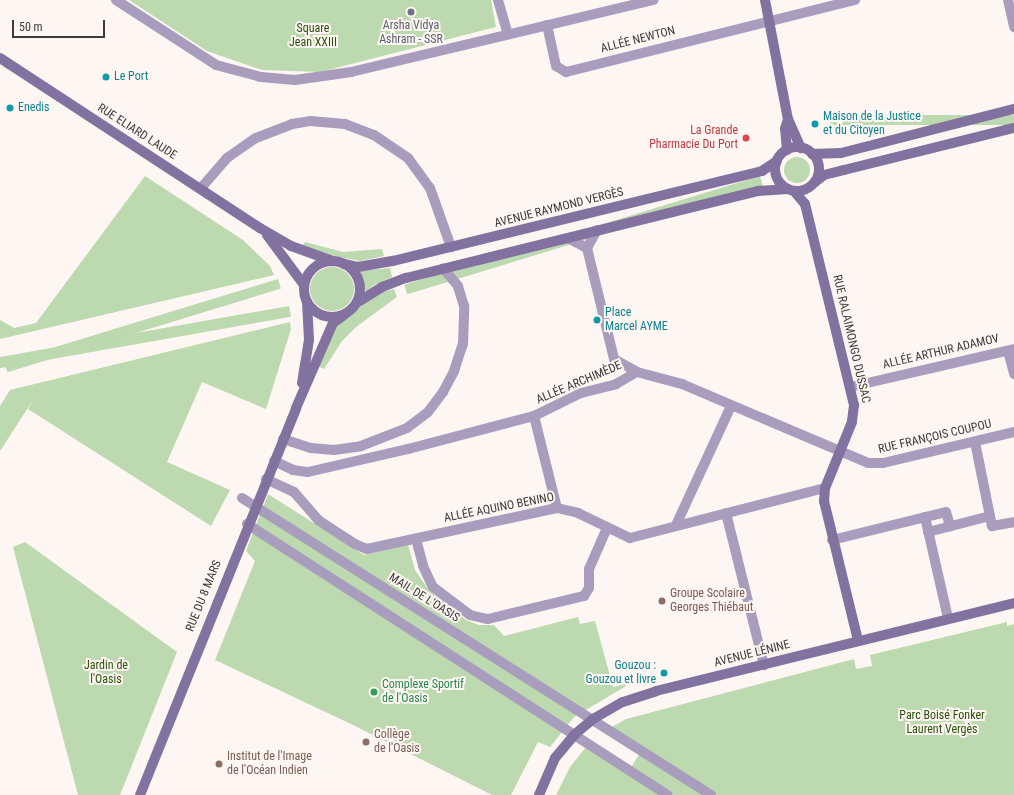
<!DOCTYPE html>
<html>
<head>
<meta charset="utf-8">
<style>
	body { margin:0 }
	#map { position:relative; width:1014px; height:795px; overflow:hidden; background:#fef6f2; font-family:"Roboto Condensed",sans-serif }
	div>[style] { position:absolute }
	.green>* { inset:0; background:#bcd9af; transform-origin:0 0 }
	.round { border-radius:50% }
	.street>* { height:10px; margin:-5px; padding:0 5px; transform-origin:5px; border-radius:5px; background:#a99dbd }
	.secondary>* { height:10px; margin:-5px; padding:0 5px; transform-origin:5px; border-radius:5px; background:#83719f }
	.secondary>.ring { margin:-5px; padding:0; box-sizing:content-box; background:none; border:10px solid #83719f; border-radius:50% }
	.dots>* { width:11px; height:11px; translate:-50% -50%; box-sizing:border-box; border:2px solid #fef6f2; border-radius:50% }
	span { translate:-50% -50%; white-space:nowrap; text-align:center; line-height:1.15; -webkit-text-stroke:4px #fef6f2; paint-order:stroke }
	.worship-label { font-size:12px; color:#5b616d }
	.park-label { font-size:12px; color:#26510a }
	.street-label { font-size:12px; color:#3d3a38 }
	.culture-label { font-size:12px; color:#0d838f }
	.left { translate:0 -50%; text-align:left }
	.right { translate:-100% -50%; text-align:right }
	.health-label { font-size:12px; color:#be3a42 }
	.education-label { font-size:12px; color:#785e54 }
	.leisure-label { font-size:12px; color:#27864d }
	.scale { position:absolute; left:12px; top:20px; width:93px; height:18px; box-sizing:border-box; border:2px solid #3d3a38; border-top:0; padding-left:5px; font-size:12px; line-height:14px; white-space:nowrap; color:#3d3a38; -webkit-text-stroke:3px #fef6f2; paint-order:stroke }
</style>
</head>
<body>
<div id="map">
	<div class="green">
		<i style="clip-path:polygon(129px 0,491px 0,496px 27px,320px 72px,262px 70px,207px 51px)"></i>
		<i style="left:1014px;top:115px;width:10px;height:184px;rotate:90deg"></i>
		<i class="round" style="left:784px;top:157px;width:26px;height:26px"></i>
		<i style="clip-path:polygon(145px 176px,243px 240px,270px 266px,274px 275px,0 339px,0 320px,14px 328px,36px 323px)"></i>
		<i style="left:760px;top:176px;width:10px;height:372px;rotate:73deg"></i>
		<i style="clip-path:polygon(305px 242px,343px 252px,382px 249px,384px 256px,360px 261px,325px 254px,303px 245px)"></i>
		<i class="round" style="left:310px;top:267px;width:44px;height:44px"></i>
		<i style="clip-path:polygon(390px 268px,392px 277px,374px 285px,366px 292px,360px 271px)"></i>
		<i style="left:278px;top:279px;width:10px;height:286px;rotate:73deg"></i>
		<i style="clip-path:polygon(394px 289px,397px 297px,356px 327px,342px 341px,324px 369px,318px 366px,338px 324px,378px 293px)"></i>
		<i style="left:289px;top:306px;width:11px;height:298px;rotate:80deg"></i>
		<i style="clip-path:polygon(290px 322px,291px 329px,266px 409px,202px 382px,167px 462px,230px 490px,211px 526px,28px 409px,35px 397px,0 451px,0 406px,10px 390px)"></i>
		<i style="clip-path:polygon(268px 494px,364px 555px,408px 545px,415px 570px,428px 589px,466px 620px,479px 625px,494px 625px,504px 636px,578px 617px,580px 624px,595px 621px,613px 687px,625px 684px,626px 686px,574px 717px,550px 747px,538px 742px,511px 795px,492px 795px,353px 725px,215px 660px,255px 561px,246px 551px)"></i>
		<i style="clip-path:polygon(25px 542px,177px 652px,120px 795px,78px 795px,13px 547px)"></i>
		<i style="clip-path:polygon(1007px 622px,1007px 626px,1014px 624px,1014px 795px,556px 795px,570px 767px,586px 747px,627px 774px,643px 748px,612px 727px,626px 719px,854px 659px,856px 669px,872px 666px,870px 655px)"></i>
	</div>
	<div class="street">
		<i style="left:116px;top:0;width:119px;rotate:33deg"></i>
		<i style="left:216px;top:65px;width:47px;rotate:14.9deg"></i>
		<i style="left:261px;top:77px;width:34px;rotate:5deg"></i>
		<i style="left:295px;top:80px;width:57px;rotate:-8.1deg"></i>
		<i style="left:351px;top:72px;width:311px;rotate:-13.4deg"></i>
		<i style="left:498px;top:0;width:35px;rotate:74deg"></i>
		<i style="left:1008px;top:0;width:28px;rotate:77deg"></i>
		<i style="left:547px;top:25px;width:42px;rotate:77.6deg"></i>
		<i style="left:556px;top:66px;width:12px;rotate:31deg"></i>
		<i style="left:566px;top:72px;width:298px;rotate:-14deg"></i>
		<i style="left:201px;top:188px;width:40px;rotate:-49deg"></i>
		<i style="left:227px;top:158px;width:35px;rotate:-35deg"></i>
		<i style="left:256px;top:138px;width:39px;rotate:-21deg"></i>
		<i style="left:292px;top:124px;width:18px;rotate:-9deg"></i>
		<i style="left:310px;top:121px;width:35px;rotate:5deg"></i>
		<i style="left:345px;top:124px;width:31px;rotate:21deg"></i>
		<i style="left:374px;top:135px;width:41px;rotate:34.1deg"></i>
		<i style="left:408px;top:158px;width:37px;rotate:54deg"></i>
		<i style="left:430px;top:188px;width:63px;rotate:70.4deg"></i>
		<i style="left:597px;top:230px;width:21px;rotate:119deg"></i>
		<i style="left:587px;top:248px;width:114px;rotate:76.3deg"></i>
		<i style="left:614px;top:359px;width:26px;rotate:29deg"></i>
		<i style="left:568px;top:238px;width:21px;rotate:28deg"></i>
		<i style="left:1008px;top:351px;width:24px;rotate:75deg"></i>
		<i style="left:850px;top:387px;width:168px;rotate:-13deg"></i>
		<i style="left:534px;top:416px;width:95px;rotate:76deg"></i>
		<i style="left:283px;top:439px;width:29px;rotate:18deg"></i>
		<i style="left:311px;top:448px;width:23px;rotate:5deg"></i>
		<i style="left:334px;top:450px;width:27px;rotate:-8deg"></i>
		<i style="left:361px;top:446px;width:49px;rotate:-21.4deg"></i>
		<i style="left:407px;top:428px;width:26px;rotate:-37deg"></i>
		<i style="left:428px;top:412px;width:25px;rotate:-53deg"></i>
		<i style="left:443px;top:392px;width:24px;rotate:-62deg"></i>
		<i style="left:454px;top:371px;width:28px;rotate:-72deg"></i>
		<i style="left:463px;top:344px;width:38px;rotate:-88deg"></i>
		<i style="left:464px;top:306px;width:21px;rotate:-107deg"></i>
		<i style="left:458px;top:286px;width:23px;rotate:-130deg"></i>
		<i style="left:975px;top:442px;width:86px;rotate:78.6deg"></i>
		<i style="left:992px;top:526px;width:22px;rotate:-10deg"></i>
		<i style="left:274px;top:461px;width:21px;rotate:25deg"></i>
		<i style="left:293px;top:470px;width:15px;rotate:8deg"></i>
		<i style="left:308px;top:472px;width:103px;rotate:-13deg"></i>
		<i style="left:408px;top:449px;width:130px;rotate:-14.7deg"></i>
		<i style="left:534px;top:416px;width:52px;rotate:-26.1deg"></i>
		<i style="left:581px;top:393px;width:36px;rotate:-14deg"></i>
		<i style="left:616px;top:384px;width:24px;rotate:-30deg"></i>
		<i style="left:637px;top:372px;width:47px;rotate:14.9deg"></i>
		<i style="left:682px;top:384px;width:202px;rotate:23deg"></i>
		<i style="left:868px;top:463px;width:15px"></i>
		<i style="left:883px;top:463px;width:135px;rotate:-13.3deg"></i>
		<i style="left:266px;top:479px;width:31px;rotate:25deg"></i>
		<i style="left:294px;top:492px;width:37px;rotate:49deg"></i>
		<i style="left:318px;top:520px;width:44px;rotate:33deg"></i>
		<i style="left:355px;top:544px;width:13px;rotate:23deg"></i>
		<i style="left:367px;top:549px;width:194px;rotate:-12.2deg"></i>
		<i style="left:557px;top:508px;width:22px;rotate:13deg"></i>
		<i style="left:578px;top:513px;width:58px;rotate:25.7deg"></i>
		<i style="left:630px;top:538px;width:201px;rotate:-14.4deg"></i>
		<i style="left:242px;top:498px;width:555px;rotate:32.34deg"></i>
		<i style="left:726px;top:513px;width:157px;rotate:76deg"></i>
		<i style="left:925px;top:517px;width:104px;rotate:77.2deg"></i>
		<i style="left:247px;top:524px;width:500px;rotate:32.8deg"></i>
		<i style="left:676px;top:525px;width:131px;rotate:-65.2deg"></i>
		<i style="left:928px;top:532px;width:64px;rotate:-14.5deg"></i>
		<i style="left:416px;top:539px;width:28px;rotate:75deg"></i>
		<i style="left:423px;top:566px;width:23px;rotate:65deg"></i>
		<i style="left:433px;top:587px;width:46px;rotate:37.1deg"></i>
		<i style="left:470px;top:615px;width:18px;rotate:13deg"></i>
		<i style="left:488px;top:619px;width:99px;rotate:-13.5deg"></i>
		<i style="left:584px;top:596px;width:9px;rotate:-58deg"></i>
		<i style="left:589px;top:588px;width:19px;rotate:-90deg"></i>
		<i style="left:589px;top:569px;width:45px;rotate:-66.3deg"></i>
		<i style="left:832px;top:540px;width:117px;rotate:-13.8deg"></i>
		<i style="left:946px;top:512px;width:15px;rotate:74deg"></i>
	</div>
	<div class="secondary">
		<i style="left:765px;top:0;width:121px;rotate:79.1deg"></i>
		<i style="left:788px;top:119px;width:32px;rotate:66deg"></i>
		<i style="left:0;top:58px;width:311px;rotate:33.2deg"></i>
		<i style="left:260px;top:228px;width:36px;rotate:30deg"></i>
		<i style="left:291px;top:246px;width:45px;rotate:19.7deg"></i>
		<i class="ring" style="left:775px;top:147px;width:34px;height:34px"></i>
		<i style="left:787px;top:150px;width:21px;rotate:-95deg"></i>
		<i style="left:785px;top:129px;width:10px;rotate:-73deg"></i>
		<i style="left:812px;top:154px;width:29px;rotate:-2deg"></i>
		<i style="left:841px;top:153px;width:179px;rotate:-14.3deg"></i>
		<i style="left:815px;top:182px;width:11px;rotate:-38deg"></i>
		<i style="left:824px;top:175px;width:21px;rotate:-14deg"></i>
		<i style="left:844px;top:170px;width:175px;rotate:-13.9deg"></i>
		<i style="left:794px;top:191px;width:17px;rotate:50deg"></i>
		<i style="left:805px;top:204px;width:207px;rotate:76.3deg"></i>
		<i style="left:854px;top:405px;width:17px;rotate:97deg"></i>
		<i style="left:852px;top:422px;width:71px;rotate:112.2deg"></i>
		<i style="left:825px;top:488px;width:13px;rotate:94deg"></i>
		<i style="left:824px;top:501px;width:143px;rotate:76.3deg"></i>
		<i style="left:267px;top:235px;width:62px;rotate:53.5deg"></i>
		<i class="ring" style="left:304px;top:261px;width:46px;height:46px"></i>
		<i style="left:344px;top:264px;width:14px;rotate:12deg"></i>
		<i style="left:358px;top:267px;width:36px;rotate:-10deg"></i>
		<i style="left:393px;top:261px;width:380px;rotate:-13.7deg"></i>
		<i style="left:762px;top:171px;width:18px;rotate:-34deg"></i>
		<i style="left:358px;top:302px;width:28px;rotate:-32deg"></i>
		<i style="left:382px;top:287px;width:26px;rotate:-21deg"></i>
		<i style="left:406px;top:278px;width:363px;rotate:-13.9deg"></i>
		<i style="left:758px;top:191px;width:30px;rotate:-4deg"></i>
		<i style="left:302px;top:383px;width:44px;rotate:-80.8deg"></i>
		<i style="left:309px;top:340px;width:38px;rotate:-93deg"></i>
		<i style="left:140px;top:795px;width:417px;rotate:-68deg"></i>
		<i style="left:296px;top:408px;width:93px;rotate:-66.5deg"></i>
		<i style="left:333px;top:323px;width:14px;rotate:-36deg"></i>
		<i style="left:539px;top:795px;width:40px;rotate:-66.6deg"></i>
		<i style="left:555px;top:758px;width:30px;rotate:-50deg"></i>
		<i style="left:574px;top:735px;width:25px;rotate:-40deg"></i>
		<i style="left:593px;top:719px;width:34px;rotate:-30deg"></i>
		<i style="left:623px;top:702px;width:35px;rotate:-18deg"></i>
		<i style="left:656px;top:691px;width:369px;rotate:-13.8deg"></i>
	</div>
	<div class="dots">
		<i style="left:411px;top:12px;background:#6b7280"></i>
		<i style="left:106px;top:77px;background:#0f9aa8"></i>
		<i style="left:10px;top:108px;background:#0f9aa8"></i>
		<i style="left:815px;top:124px;background:#0f9aa8"></i>
		<i style="left:746px;top:138px;background:#e0444e"></i>
		<i style="left:597px;top:320px;background:#0f9aa8"></i>
		<i style="left:662px;top:601px;background:#8d6e63"></i>
		<i style="left:664px;top:673px;background:#0f9aa8"></i>
		<i style="left:374px;top:692px;background:#2e9e5b"></i>
		<i style="left:366px;top:742px;background:#8d6e63"></i>
		<i style="left:219px;top:764px;background:#8d6e63"></i>
	</div>
	<div class="worship-label">
		<span style="left:411px;top:33px">Arsha Vidya<br>Ashram - SSR</span>
	</div>
	<div class="park-label">
		<span style="left:313px;top:36px">Square<br>Jean XXIII</span>
		<span style="left:106px;top:673px">Jardin de<br>l'Oasis</span>
		<span style="left:942px;top:723px">Parc Boisé Fonker<br>Laurent Vergès</span>
	</div>
	<div class="street-label">
		<span style="left:638px;top:40px;rotate:-14deg">ALLÉE NEWTON</span>
		<span style="left:137px;top:132px;rotate:33deg">RUE ELIARD LAUDE</span>
		<span style="left:559px;top:208px;rotate:-14deg">AVENUE RAYMOND VERGÈS</span>
		<span style="left:851px;top:339px;rotate:77deg">RUE RALAIMONGO DUSSAC</span>
		<span style="left:941px;top:352px;rotate:-13deg">ALLÉE ARTHUR ADAMOV</span>
		<span style="left:579px;top:383px;rotate:-23deg">ALLÉE ARCHIMÈDE</span>
		<span style="left:935px;top:437px;rotate:-13deg">RUE FRANÇOIS COUPOU</span>
		<span style="left:499px;top:508px;rotate:-11deg">ALLÉE AQUINO BENINO</span>
		<span style="left:204px;top:596px;rotate:-68deg">RUE DU 8 MARS</span>
		<span style="left:424px;top:598px;rotate:32deg">MAIL DE L'OASIS</span>
		<span style="left:752px;top:654px;rotate:-14deg">AVENUE LÉNINE</span>
	</div>
	<div class="culture-label">
		<span class="left" style="left:114px;top:77px">Le Port</span>
		<span class="left" style="left:18px;top:108px">Enedis</span>
		<span class="left" style="left:823px;top:124px">Maison de la Justice<br>et du Citoyen</span>
		<span class="left" style="left:605px;top:320px">Place<br>Marcel AYME</span>
		<span class="right" style="left:656px;top:673px">Gouzou :<br>Gouzou et livre</span>
	</div>
	<div class="health-label">
		<span class="right" style="left:738px;top:138px">La Grande<br>Pharmacie Du Port</span>
	</div>
	<div class="education-label">
		<span class="left" style="left:670px;top:601px">Groupe Scolaire<br>Georges Thiébaut</span>
		<span class="left" style="left:374px;top:742px">Collège<br>de l'Oasis</span>
		<span class="left" style="left:227px;top:764px">Institut de l'Image<br>de l'Océan Indien</span>
	</div>
	<div class="leisure-label">
		<span class="left" style="left:382px;top:692px">Complexe Sportif<br>de l'Oasis</span>
	</div>
	<div class="scale">50 m</div>
</div>
</body>
</html>
